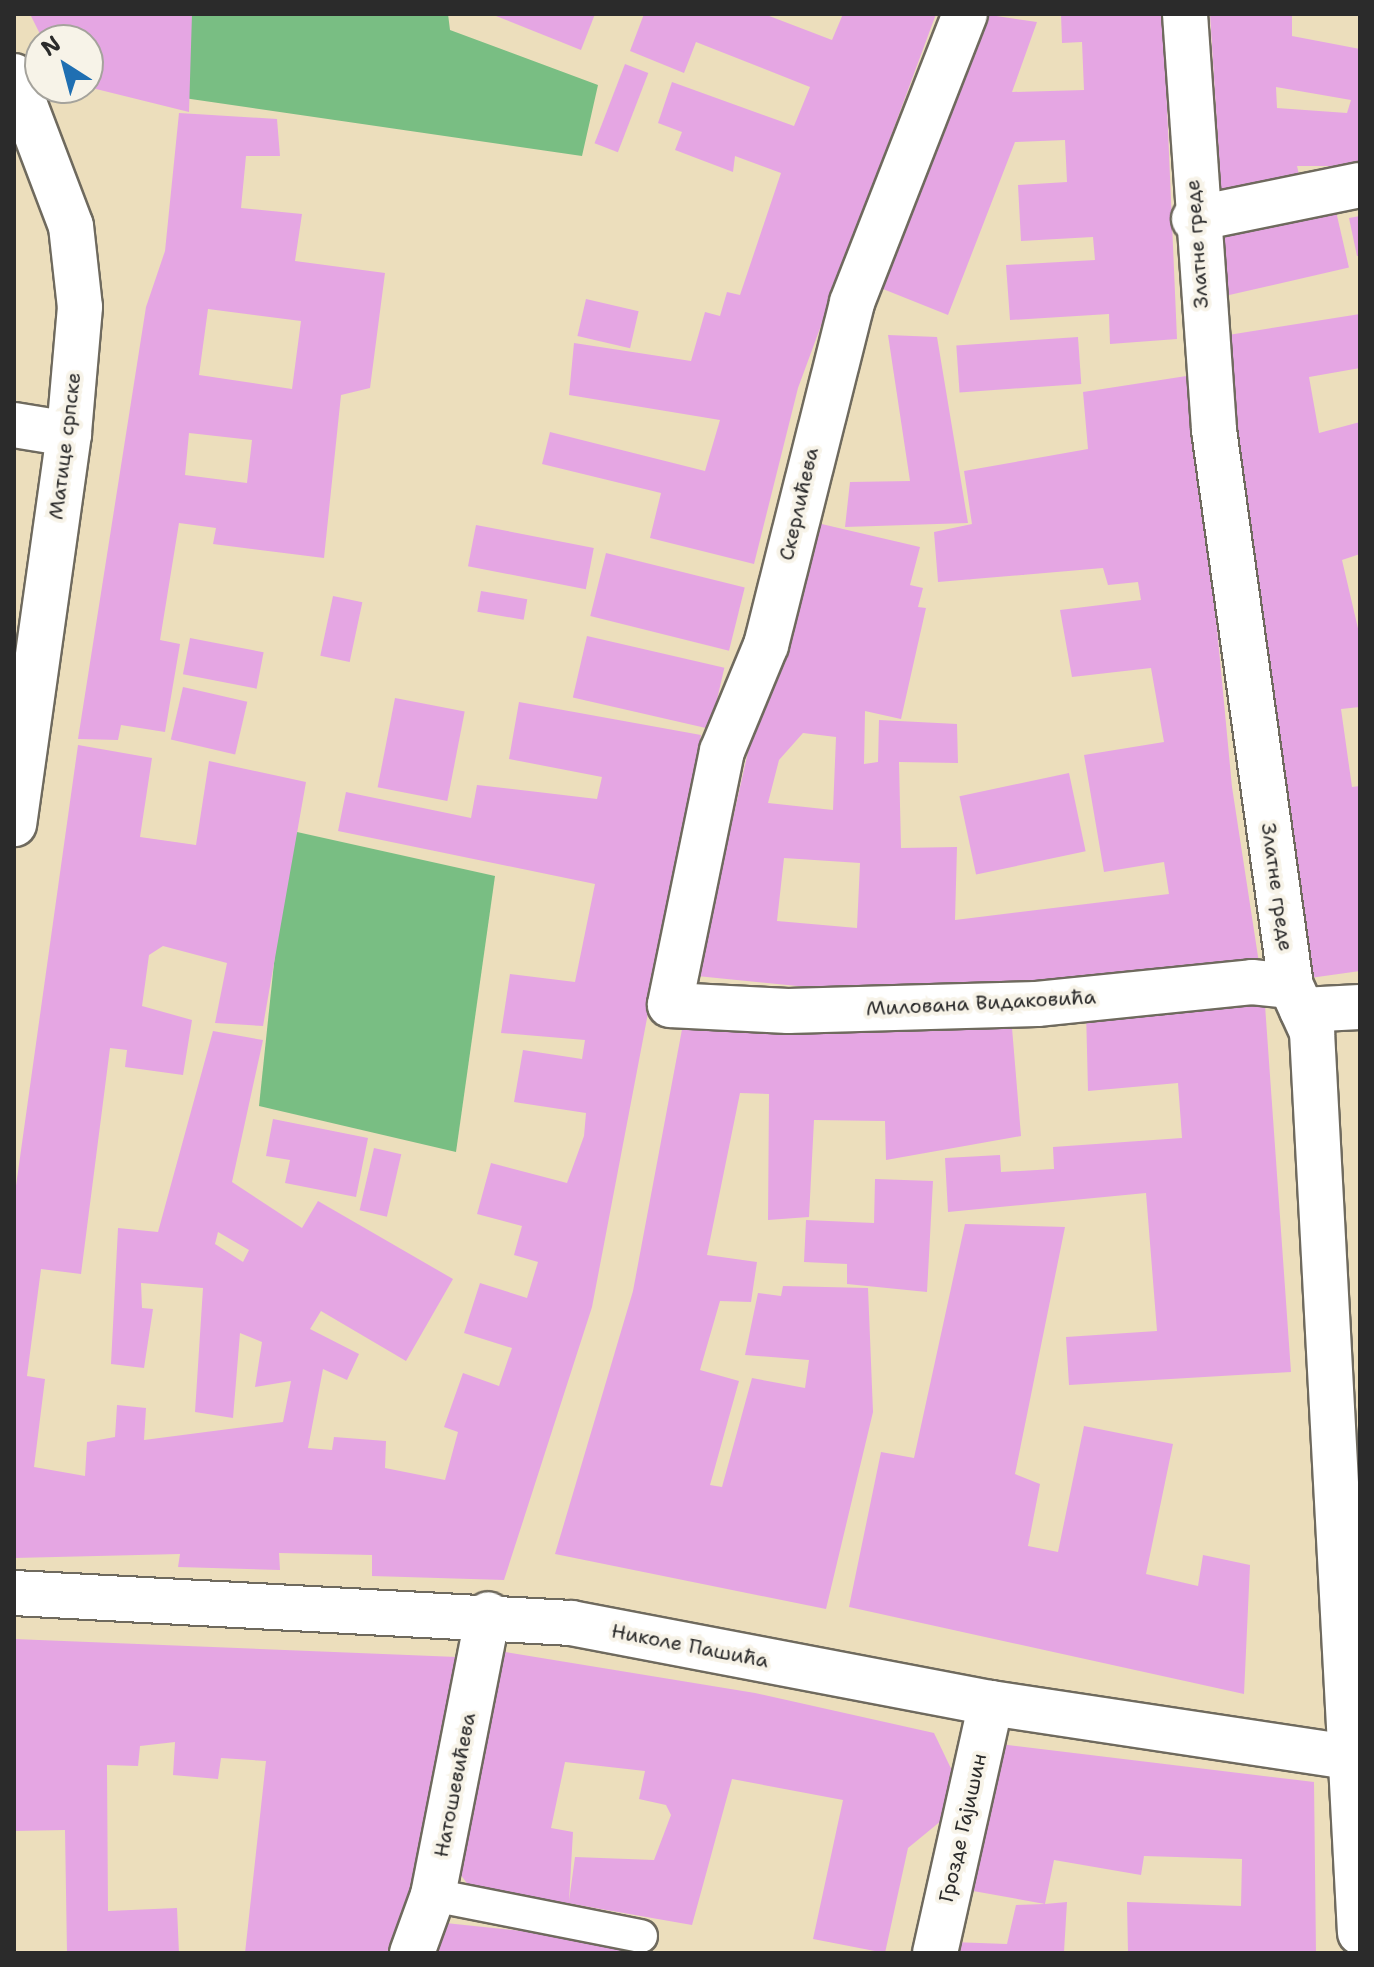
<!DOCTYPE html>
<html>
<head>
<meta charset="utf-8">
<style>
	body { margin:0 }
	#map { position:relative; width:1374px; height:1967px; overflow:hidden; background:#ecdebc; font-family:"Shantell Sans",sans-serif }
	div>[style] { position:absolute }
	.forest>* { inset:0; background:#79be83 }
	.building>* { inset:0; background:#e5a6e3; transform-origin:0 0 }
	.roads { filter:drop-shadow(2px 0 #6f6a5e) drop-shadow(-2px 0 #6f6a5e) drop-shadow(0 2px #6f6a5e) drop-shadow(0 -2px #6f6a5e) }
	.lane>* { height:32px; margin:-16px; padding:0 16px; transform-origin:16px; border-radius:16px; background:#fff }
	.street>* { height:44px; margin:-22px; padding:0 22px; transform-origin:22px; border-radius:22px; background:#fff }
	span { translate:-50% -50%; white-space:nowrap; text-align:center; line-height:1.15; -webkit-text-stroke:8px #f7f3e8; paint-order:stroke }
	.street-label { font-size:20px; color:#2b2b2b }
	.frame { position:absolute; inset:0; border:16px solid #2b2b2b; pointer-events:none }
	.north { position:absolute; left:24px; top:24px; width:80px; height:80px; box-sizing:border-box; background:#f7f3e8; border:2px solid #a5a39c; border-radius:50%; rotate:324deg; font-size:22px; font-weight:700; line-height:32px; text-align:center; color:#2b2b2b }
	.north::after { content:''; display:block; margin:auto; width:28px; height:36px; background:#1f6fb2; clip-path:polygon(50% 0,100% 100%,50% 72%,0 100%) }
</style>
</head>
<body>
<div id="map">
	<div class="forest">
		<i style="clip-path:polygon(184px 14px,448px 14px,450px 30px,598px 85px,582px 156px,177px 97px)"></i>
		<i style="clip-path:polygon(288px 830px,495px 876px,456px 1152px,259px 1106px)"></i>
	</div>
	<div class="building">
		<i style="clip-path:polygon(30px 14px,192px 14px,189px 112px,88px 87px,88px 40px,43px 40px)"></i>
		<i style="clip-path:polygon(491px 14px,595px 14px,581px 50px)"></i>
		<i style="clip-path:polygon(644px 14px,764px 14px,832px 40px,843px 14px,936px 14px,798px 388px,754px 564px,650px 538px,661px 493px,542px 464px,550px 432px,705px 471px,720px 420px,569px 395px,574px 343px,691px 361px,705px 312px,720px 316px,727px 292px,740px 295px,781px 173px,735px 156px,733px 172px,675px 150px,682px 132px,658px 123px,672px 82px,794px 126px,810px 87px,696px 42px,684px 73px,630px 51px)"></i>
		<i style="clip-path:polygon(983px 14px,1037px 22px,1012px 92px,1084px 90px,1082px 42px,1062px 43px,1061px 14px,1163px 14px,1177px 339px,1110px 344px,1109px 314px,1010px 320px,1006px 265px,1095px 260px,1093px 237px,1021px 241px,1018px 185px,1067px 182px,1065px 140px,1015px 142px,948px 315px,878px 287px)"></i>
		<i style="clip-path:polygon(evenodd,1210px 14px,1292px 14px,1292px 36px,1360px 49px,1360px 166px,1297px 166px,1302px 187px,1222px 204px,1210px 14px,1276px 87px,1351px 100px,1347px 113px,1277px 108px,1276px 87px)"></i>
		<i style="left:625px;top:64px;width:25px;height:85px;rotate:21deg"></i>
		<i style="clip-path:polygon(evenodd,179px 113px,277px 119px,280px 156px,246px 156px,241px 208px,302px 214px,295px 261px,385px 273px,370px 388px,341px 395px,324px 558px,213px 544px,216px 528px,179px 523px,160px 640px,180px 644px,165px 732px,121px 725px,118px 740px,78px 739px,146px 307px,165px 251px,179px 113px,208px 309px,301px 321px,292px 389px,199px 375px,208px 309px,179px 113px,189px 433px,252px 440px,247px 483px,185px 475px,189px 433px)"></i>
		<i style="left:1335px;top:207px;width:62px;height:124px;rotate:77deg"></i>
		<i style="clip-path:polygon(1360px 216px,1360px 256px,1357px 256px,1349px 218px)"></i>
		<i style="left:586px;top:299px;width:54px;height:38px;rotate:13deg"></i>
		<i style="clip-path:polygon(1360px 314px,1360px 368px,1309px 377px,1319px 433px,1360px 422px,1360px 554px,1342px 560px,1360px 637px,1360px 707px,1341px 709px,1352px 787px,1360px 786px,1360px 971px,1310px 978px,1222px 336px)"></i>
		<i style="clip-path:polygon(888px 335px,937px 337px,968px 523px,845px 527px,850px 482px,910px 481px)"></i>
		<i style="left:1078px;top:337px;width:47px;height:122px;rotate:86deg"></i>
		<i style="clip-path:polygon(evenodd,1193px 375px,1232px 787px,1259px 963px,961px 990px,858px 992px,697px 976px,748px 752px,813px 522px,920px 547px,910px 585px,923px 588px,918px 607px,926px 608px,901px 719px,865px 711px,864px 764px,878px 762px,879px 720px,957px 724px,958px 763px,899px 762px,901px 848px,957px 847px,955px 920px,1169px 894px,1164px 862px,1104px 872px,1084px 755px,1164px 742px,1151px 668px,1072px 677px,1060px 610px,1141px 600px,1138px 582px,1108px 585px,1103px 568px,938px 582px,934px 532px,972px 524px,964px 471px,1088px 449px,1083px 392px,1193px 375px,803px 733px,836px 737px,833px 810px,768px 803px,779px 760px,803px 733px,1193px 375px,784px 858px,860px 863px,857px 928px,777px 921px,784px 858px)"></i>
		<i style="left:476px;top:525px;width:120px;height:42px;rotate:11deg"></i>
		<i style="left:606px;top:553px;width:143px;height:65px;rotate:14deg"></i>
		<i style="left:481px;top:591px;width:47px;height:21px;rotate:10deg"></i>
		<i style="left:333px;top:596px;width:30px;height:61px;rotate:12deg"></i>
		<i style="left:587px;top:636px;width:141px;height:63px;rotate:13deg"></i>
		<i style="left:190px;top:638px;width:75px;height:37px;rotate:11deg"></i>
		<i style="left:183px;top:687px;width:66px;height:54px;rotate:13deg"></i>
		<i style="left:395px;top:698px;width:71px;height:91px;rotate:11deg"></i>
		<i style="clip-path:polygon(evenodd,519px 702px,701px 735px,592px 1307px,504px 1580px,372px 1576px,372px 1555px,279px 1553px,280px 1570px,178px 1567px,180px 1554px,14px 1558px,14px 1200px,78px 745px,152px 758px,140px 837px,196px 845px,209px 761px,306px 782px,263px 1026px,215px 1023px,227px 963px,163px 946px,149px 955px,142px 1006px,192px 1020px,183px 1075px,125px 1067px,127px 1050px,110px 1048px,81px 1274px,41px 1269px,27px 1376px,45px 1379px,34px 1467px,85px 1476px,87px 1442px,115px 1437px,117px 1405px,146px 1408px,144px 1440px,283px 1422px,291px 1381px,255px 1387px,262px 1342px,240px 1333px,233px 1418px,195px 1412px,203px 1288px,141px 1283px,142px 1308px,153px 1309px,144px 1368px,111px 1364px,118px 1228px,158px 1232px,213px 1031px,263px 1040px,232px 1182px,302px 1228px,318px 1201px,453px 1279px,406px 1361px,321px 1311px,310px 1329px,359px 1354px,347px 1380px,323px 1369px,308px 1448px,332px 1450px,334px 1437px,386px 1441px,385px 1468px,445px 1480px,458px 1432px,444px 1427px,463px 1373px,499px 1386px,512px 1348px,464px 1333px,480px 1283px,527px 1298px,538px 1262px,514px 1255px,522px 1226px,477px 1214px,491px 1163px,567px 1183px,584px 1136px,586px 1113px,514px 1102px,523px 1050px,582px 1059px,585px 1040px,501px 1033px,510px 974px,575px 982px,595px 884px,338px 831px,346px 792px,471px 818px,477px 785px,597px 799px,602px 777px,509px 759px,519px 702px,218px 1232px,249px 1250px,243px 1262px,215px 1244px,218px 1232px)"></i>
		<i style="left:1069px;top:773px;width:80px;height:112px;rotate:78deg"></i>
		<i style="clip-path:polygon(1264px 991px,1291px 1372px,1069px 1385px,1066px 1337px,1157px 1331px,1146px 1193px,948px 1212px,945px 1158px,1000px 1155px,1001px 1172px,1054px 1169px,1053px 1147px,1182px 1138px,1178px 1083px,1088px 1091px,1086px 1010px)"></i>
		<i style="clip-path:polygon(1011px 1016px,1021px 1136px,886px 1160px,885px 1121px,814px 1120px,809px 1217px,768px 1220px,769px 1094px,740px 1093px,707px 1255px,757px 1262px,751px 1302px,720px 1301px,700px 1370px,739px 1381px,710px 1485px,722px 1487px,752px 1378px,805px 1388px,809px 1360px,745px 1355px,758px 1293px,781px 1296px,783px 1286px,868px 1288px,873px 1412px,826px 1609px,555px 1554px,633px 1291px,683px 1024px)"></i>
		<i style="clip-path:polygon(273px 1119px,368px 1138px,356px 1197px,285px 1183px,290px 1160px,266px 1156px)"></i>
		<i style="left:374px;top:1148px;width:28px;height:64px;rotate:13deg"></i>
		<i style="clip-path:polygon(875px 1179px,933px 1181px,927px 1292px,847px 1284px,847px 1264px,804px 1262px,806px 1220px,874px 1223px)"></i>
		<i style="clip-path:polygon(965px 1224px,1065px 1227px,1015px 1474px,1040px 1484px,1028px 1546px,1058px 1552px,1084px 1426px,1173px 1444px,1146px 1574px,1198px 1586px,1203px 1555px,1250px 1565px,1244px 1694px,849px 1607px,881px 1452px,914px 1458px)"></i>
		<i style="clip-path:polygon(14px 1639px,457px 1657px,442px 1782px,396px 1953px,245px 1953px,266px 1761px,221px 1758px,218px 1779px,173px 1775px,175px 1742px,140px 1746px,138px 1766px,107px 1765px,108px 1911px,177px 1908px,179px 1953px,67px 1953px,65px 1830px,14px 1831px)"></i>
		<i style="clip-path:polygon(evenodd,505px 1652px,755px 1693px,934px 1733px,957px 1781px,947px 1816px,908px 1848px,885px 1953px,813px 1939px,843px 1800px,732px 1779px,692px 1925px,469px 1886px,457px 1870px,505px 1652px,565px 1762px,645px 1771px,639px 1799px,666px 1805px,671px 1815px,654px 1860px,575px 1857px,569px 1901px,573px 1832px,551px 1828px,565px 1762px)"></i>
		<i style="clip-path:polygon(999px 1744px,1314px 1782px,1316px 1953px,1128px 1953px,1127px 1902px,1241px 1906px,1242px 1859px,1144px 1856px,1141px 1875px,1054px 1860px,1045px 1904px,1067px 1902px,1064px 1952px,950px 1953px,952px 1942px,1007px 1944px,1016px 1905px,1045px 1904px,962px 1889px)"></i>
		<i style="clip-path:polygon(436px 1922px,647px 1944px,647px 1953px,426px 1953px)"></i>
	</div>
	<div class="roads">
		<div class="lane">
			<i style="left:433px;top:1895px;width:212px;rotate:11.2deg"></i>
		</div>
		<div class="street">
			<i style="left:965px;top:14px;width:310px;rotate:111.4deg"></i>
			<i style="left:852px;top:303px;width:353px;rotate:104.1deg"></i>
			<i style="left:766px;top:645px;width:115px;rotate:112.5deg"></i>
			<i style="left:722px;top:751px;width:259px;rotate:101.6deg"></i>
			<i style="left:670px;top:1005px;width:118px;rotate:2.9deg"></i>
			<i style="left:788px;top:1011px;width:249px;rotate:-1.6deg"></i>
			<i style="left:1037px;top:1004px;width:216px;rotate:-5.8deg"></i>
			<i style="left:1252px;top:982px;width:39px;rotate:6deg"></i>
			<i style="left:1185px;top:14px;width:417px;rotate:86deg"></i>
			<i style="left:1214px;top:430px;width:561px;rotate:82.12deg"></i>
			<i style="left:1291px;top:986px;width:51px;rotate:65.5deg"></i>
			<i style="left:1312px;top:1032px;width:902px;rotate:86.95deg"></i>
			<i style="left:14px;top:76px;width:160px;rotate:69.2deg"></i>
			<i style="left:71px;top:226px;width:81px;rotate:83.7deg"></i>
			<i style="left:80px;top:307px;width:127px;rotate:95deg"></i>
			<i style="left:69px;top:434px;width:394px;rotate:98deg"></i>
			<i style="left:1194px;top:219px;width:169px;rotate:-11.6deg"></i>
			<i style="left:14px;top:425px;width:56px;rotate:9.3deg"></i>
			<i style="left:1302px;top:1010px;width:58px;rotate:-3deg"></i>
			<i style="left:14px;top:1593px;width:558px;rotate:3.08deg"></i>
			<i style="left:571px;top:1623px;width:428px;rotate:10.8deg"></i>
			<i style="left:991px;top:1703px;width:373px;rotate:8.6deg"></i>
			<i style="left:412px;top:1953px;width:62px;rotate:-70.1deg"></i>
			<i style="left:433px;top:1895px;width:286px;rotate:-78.9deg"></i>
			<i style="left:935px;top:1953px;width:256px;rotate:-77.4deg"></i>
		</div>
	</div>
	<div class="street-label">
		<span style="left:1197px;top:244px;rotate:-94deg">Златне греде</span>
		<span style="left:65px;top:446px;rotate:-83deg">Матице српске</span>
		<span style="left:799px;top:504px;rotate:-77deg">Скерлићева</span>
		<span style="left:1277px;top:887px;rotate:82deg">Златне греде</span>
		<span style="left:981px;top:1003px;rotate:-3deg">Милована Видаковића</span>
		<span style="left:690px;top:1646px;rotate:11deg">Николе Пашића</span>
		<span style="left:455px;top:1785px;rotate:-79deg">Натошевићева</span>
		<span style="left:963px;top:1828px;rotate:-77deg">Грозде Гајишин</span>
	</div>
	<div class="frame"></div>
	<div class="north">N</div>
</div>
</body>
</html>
